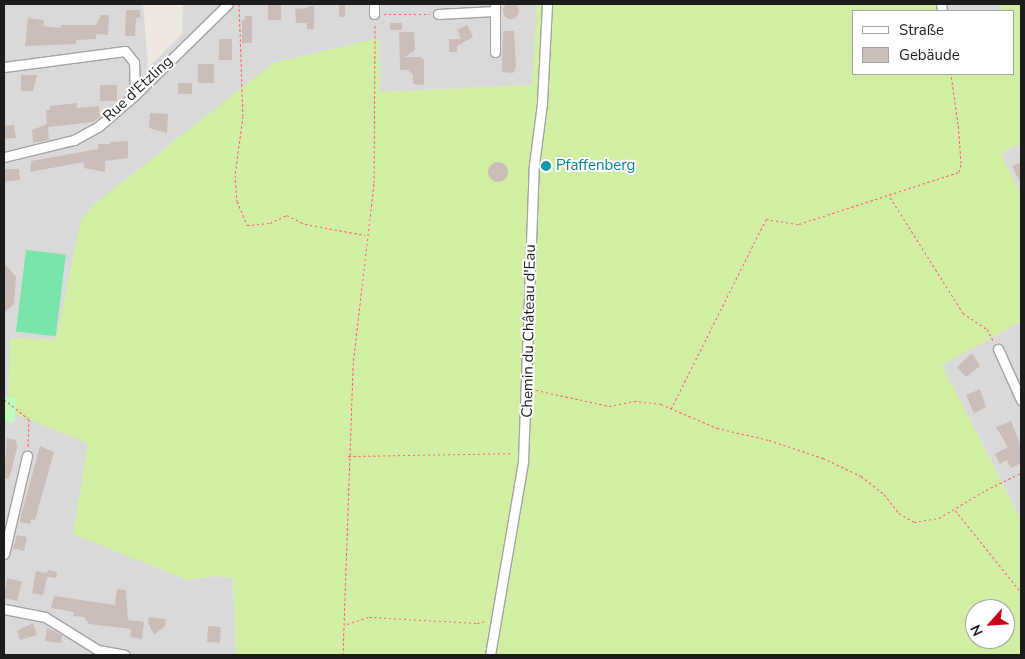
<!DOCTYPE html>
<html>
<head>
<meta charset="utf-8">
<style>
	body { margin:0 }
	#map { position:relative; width:1025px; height:659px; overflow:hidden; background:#efe8e1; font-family:"Nunito Sans",sans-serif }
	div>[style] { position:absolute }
	.residential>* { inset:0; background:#dad9d9; transform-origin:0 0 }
	.grass>* { inset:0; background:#d2eea2 }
	.park>* { inset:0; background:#befdb9 }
	.pitch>* { inset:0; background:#78e5aa; transform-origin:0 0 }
	.building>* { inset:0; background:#cbbdb7; transform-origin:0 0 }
	.round { border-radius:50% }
	.path>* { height:1px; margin-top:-0.5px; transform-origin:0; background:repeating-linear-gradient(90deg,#ff6169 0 2.5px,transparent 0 5px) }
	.roads { filter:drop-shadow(1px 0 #a3a3a3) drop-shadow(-1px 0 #a3a3a3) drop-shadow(0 1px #a3a3a3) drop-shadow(0 -1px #a3a3a3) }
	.minor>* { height:9px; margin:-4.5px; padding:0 4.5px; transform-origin:4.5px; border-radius:4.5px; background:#fff }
	.dots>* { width:14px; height:14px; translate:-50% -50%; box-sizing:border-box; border:2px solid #fff; border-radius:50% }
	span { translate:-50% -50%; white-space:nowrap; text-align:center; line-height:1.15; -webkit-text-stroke:4px #fff; paint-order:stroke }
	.street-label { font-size:15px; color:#1c1c1c }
	.culture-label { font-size:15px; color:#0d838f }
	.left { translate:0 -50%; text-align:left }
	.frame { position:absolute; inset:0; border:5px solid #1c1c1c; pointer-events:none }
	.legend { position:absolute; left:852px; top:10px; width:162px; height:65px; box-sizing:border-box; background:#fff; border:1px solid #a4a4a4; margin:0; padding:6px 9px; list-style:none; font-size:15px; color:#1c1c1c }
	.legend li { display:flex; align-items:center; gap:10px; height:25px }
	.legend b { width:25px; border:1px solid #a4a4a4 }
	.north { position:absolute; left:965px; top:599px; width:50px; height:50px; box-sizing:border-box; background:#fff; border:1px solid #a4a4a4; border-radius:50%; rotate:244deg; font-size:14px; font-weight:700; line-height:20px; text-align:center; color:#1c1c1c }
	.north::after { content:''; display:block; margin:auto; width:18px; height:22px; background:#c8001e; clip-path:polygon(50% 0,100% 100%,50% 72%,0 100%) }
</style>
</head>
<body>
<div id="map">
	<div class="residential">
		<i style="clip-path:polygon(4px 4px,143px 4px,148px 68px,182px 34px,183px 4px,537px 4px,533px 85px,379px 92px,379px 39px,56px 340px,10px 338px,187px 580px,215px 576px,233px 578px,236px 655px,4px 655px)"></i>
		<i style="left:941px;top:4px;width:60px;height:7px"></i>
		<i style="clip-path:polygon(1021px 143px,1021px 195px,1001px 154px)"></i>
		<i style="clip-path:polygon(1021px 321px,1021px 520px,942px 365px)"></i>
	</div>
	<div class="grass">
		<i style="clip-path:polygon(evenodd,537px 4px,941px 4px,942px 11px,854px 11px,854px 74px,1014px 74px,1014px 11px,1002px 11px,1001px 4px,1021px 4px,1021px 143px,1001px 154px,1021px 195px,1021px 321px,942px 365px,1021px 520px,1021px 655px,236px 655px,233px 578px,215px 576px,187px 580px,73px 534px,88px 443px,8px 411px,10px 338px,56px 340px,81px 219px,97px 202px,273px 63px,379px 38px,380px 92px,532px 85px,537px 4px,975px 609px,1005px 609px,1005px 639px,975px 639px,975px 609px)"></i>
	</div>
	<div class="park">
		<i style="clip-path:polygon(4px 397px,17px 398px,14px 423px,4px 421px)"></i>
	</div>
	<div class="pitch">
		<i style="left:26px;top:250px;width:40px;height:82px;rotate:7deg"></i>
	</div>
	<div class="building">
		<i class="round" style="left:503px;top:3px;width:16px;height:16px"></i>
		<i style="left:268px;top:4px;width:13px;height:16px"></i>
		<i style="left:339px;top:4px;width:6px;height:13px"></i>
		<i style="clip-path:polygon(308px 6px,314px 6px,314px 29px,307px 29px,307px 23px,296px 23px,295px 9px,308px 8px)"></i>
		<i style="clip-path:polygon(126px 10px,140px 10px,140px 18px,136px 18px,135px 36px,125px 36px)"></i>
		<i style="clip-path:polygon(101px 15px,109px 15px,108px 35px,96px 34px,96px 39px,76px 40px,76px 44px,25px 46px,28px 18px,44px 20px,43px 26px,61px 28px,61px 25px,96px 25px)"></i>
		<i style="clip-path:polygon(245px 16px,252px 16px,252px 43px,242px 43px,242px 20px,245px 20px)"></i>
		<i style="left:390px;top:23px;width:12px;height:7px"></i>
		<i style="clip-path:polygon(467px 25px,473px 37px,457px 46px,457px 52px,449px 52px,449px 39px,461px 39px,457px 30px)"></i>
		<i style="clip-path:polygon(503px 31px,514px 31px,516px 67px,513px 73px,502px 72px)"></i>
		<i style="clip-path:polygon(399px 32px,414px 32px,415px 50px,405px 57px,421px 57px,424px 60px,424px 85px,413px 84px,413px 75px,408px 70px,400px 70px)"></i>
		<i style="left:219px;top:39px;width:13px;height:21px"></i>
		<i style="left:198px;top:64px;width:16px;height:19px"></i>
		<i style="clip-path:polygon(21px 75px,37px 75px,33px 91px,21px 91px)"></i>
		<i style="left:178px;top:83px;width:14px;height:11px"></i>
		<i style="left:117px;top:85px;width:16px;height:17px;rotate:90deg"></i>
		<i style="clip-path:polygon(77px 103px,77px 108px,99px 106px,100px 117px,93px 122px,48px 127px,49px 140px,33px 143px,32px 130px,47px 124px,46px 110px,50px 110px,50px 106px)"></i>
		<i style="clip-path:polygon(150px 113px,168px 114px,167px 133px,149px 128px)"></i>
		<i style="clip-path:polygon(14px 125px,16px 138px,4px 139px,4px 126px)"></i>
		<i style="clip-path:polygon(128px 141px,128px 158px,105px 161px,105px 172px,84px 168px,84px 162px,30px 172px,31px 161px,98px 149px,98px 144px,110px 144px,110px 142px)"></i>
		<i class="round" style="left:488px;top:162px;width:20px;height:20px"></i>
		<i style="clip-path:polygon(1021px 162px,1021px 184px,1012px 166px)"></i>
		<i style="clip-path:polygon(4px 169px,19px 169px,20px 180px,4px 182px)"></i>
		<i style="clip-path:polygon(4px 263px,16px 277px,14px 304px,4px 313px)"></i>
		<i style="clip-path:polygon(972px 353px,980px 366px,966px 377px,957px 367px)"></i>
		<i style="clip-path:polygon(980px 389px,986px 407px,974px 413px,966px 395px)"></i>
		<i style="clip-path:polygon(1011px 421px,1021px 446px,1021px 463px,1011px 468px,1007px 460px,1000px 464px,995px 454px,1008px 447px,996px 427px)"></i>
		<i style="clip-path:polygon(7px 438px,16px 440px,17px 448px,9px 479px,4px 478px)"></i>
		<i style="clip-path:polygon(40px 446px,54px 452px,35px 520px,31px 519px,30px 524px,20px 522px,21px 516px)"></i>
		<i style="clip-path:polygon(17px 535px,27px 537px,24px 551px,13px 548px)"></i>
		<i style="clip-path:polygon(48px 570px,57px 572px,56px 578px,47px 577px,43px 595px,32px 593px,36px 571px,47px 573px)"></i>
		<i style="clip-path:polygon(7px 578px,22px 582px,17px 601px,4px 598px)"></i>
		<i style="clip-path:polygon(117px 589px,126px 590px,128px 620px,144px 622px,142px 639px,130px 637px,131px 629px,89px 624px,84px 617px,73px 616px,74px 612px,51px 608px,54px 596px,115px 605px)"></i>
		<i style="clip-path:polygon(149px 617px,166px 619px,165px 626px,154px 635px,148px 623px)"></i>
		<i style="clip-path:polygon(33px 623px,37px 635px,20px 640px,17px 631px)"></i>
		<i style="left:208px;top:626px;width:13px;height:16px;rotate:4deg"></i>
		<i style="clip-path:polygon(47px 628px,62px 635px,61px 643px,45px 641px)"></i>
	</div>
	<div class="path">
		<i style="left:239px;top:4px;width:112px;rotate:88deg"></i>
		<i style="left:243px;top:116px;width:60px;rotate:97.7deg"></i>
		<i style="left:235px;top:175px;width:26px;rotate:86deg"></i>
		<i style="left:237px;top:201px;width:26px;rotate:67deg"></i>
		<i style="left:247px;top:225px;width:23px;rotate:-5deg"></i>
		<i style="left:270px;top:223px;width:19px;rotate:-25deg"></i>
		<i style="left:287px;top:215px;width:20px;rotate:27deg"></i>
		<i style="left:305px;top:224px;width:61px;rotate:10.4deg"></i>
		<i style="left:384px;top:14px;width:46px"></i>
		<i style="left:890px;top:197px;width:137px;rotate:57.8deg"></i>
		<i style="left:963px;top:313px;width:29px;rotate:34deg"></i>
		<i style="left:987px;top:329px;width:15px;rotate:62deg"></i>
		<i style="left:536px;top:390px;width:75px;rotate:12.4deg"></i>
		<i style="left:609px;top:406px;width:25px;rotate:-11deg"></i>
		<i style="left:634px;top:401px;width:27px;rotate:6deg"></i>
		<i style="left:661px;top:404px;width:61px;rotate:23.2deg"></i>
		<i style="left:717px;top:428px;width:53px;rotate:13deg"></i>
		<i style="left:769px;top:440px;width:57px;rotate:18.4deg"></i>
		<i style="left:823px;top:458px;width:42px;rotate:25.3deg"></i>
		<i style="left:861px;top:476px;width:29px;rotate:38deg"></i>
		<i style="left:884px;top:494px;width:24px;rotate:52deg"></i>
		<i style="left:899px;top:513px;width:17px;rotate:31deg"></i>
		<i style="left:914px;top:522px;width:25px;rotate:-9deg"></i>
		<i style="left:939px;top:518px;width:55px;rotate:-30.8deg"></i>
		<i style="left:986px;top:490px;width:39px;rotate:-26deg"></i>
		<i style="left:4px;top:399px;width:32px;rotate:39deg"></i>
		<i style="left:29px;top:419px;width:29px;rotate:92deg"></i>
		<i style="left:671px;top:409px;width:212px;rotate:-63.4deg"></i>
		<i style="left:766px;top:219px;width:33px;rotate:9deg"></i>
		<i style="left:799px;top:224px;width:168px;rotate:-18deg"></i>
		<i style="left:959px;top:172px;width:9px;rotate:-77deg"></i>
		<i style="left:961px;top:163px;width:39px;rotate:-94deg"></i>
		<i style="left:958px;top:124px;width:50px;rotate:-98deg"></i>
		<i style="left:348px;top:456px;width:165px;rotate:-1deg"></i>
		<i style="left:955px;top:510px;width:105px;rotate:51.2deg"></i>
		<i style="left:347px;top:624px;width:23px;rotate:-18deg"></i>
		<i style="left:369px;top:617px;width:108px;rotate:3.2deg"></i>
		<i style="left:477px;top:623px;width:9px;rotate:-13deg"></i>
		<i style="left:343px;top:655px;width:290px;rotate:-88deg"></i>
		<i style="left:353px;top:365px;width:183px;rotate:-83.4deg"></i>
		<i style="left:374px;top:183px;width:160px;rotate:-89.6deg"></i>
	</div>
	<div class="roads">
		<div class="minor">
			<i style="left:374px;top:4px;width:10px;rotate:90deg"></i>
			<i style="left:495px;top:4px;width:48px;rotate:90deg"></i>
			<i style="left:941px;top:4px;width:7px;rotate:82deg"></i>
			<i style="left:438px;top:14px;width:57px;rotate:-3deg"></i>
			<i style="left:4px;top:67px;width:122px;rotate:-7.5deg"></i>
			<i style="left:125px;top:51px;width:14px;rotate:51deg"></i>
			<i style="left:134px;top:62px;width:33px;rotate:88deg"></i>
			<i style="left:4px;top:157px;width:72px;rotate:-13.7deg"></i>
			<i style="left:74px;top:140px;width:29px;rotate:-29deg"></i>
			<i style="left:99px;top:126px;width:48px;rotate:-40.7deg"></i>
			<i style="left:135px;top:95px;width:130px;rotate:-44.4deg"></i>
			<i style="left:998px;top:349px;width:56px;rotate:65.7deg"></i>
			<i style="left:4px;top:554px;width:101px;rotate:-76.8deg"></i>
			<i style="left:4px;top:609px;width:42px;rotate:11deg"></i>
			<i style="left:45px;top:617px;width:62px;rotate:31.9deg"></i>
			<i style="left:98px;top:650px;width:27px;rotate:10deg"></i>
			<i style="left:490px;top:655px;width:197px;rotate:-80.3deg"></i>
			<i style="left:523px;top:461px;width:296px;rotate:-87.9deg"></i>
			<i style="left:534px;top:165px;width:63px;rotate:-82.6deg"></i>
			<i style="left:542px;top:103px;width:99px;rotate:-87.1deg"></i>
		</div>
	</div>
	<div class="dots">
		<i style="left:546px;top:166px;background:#0f9aa8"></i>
	</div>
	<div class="street-label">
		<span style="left:138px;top:89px;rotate:-43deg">Rue d'Etzling</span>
		<span style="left:529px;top:331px;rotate:-89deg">Chemin du Château d'Eau</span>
	</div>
	<div class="culture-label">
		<span class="left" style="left:556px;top:166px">Pfaffenberg</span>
	</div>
	<div class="frame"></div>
	<ul class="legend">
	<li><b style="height:6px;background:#fff"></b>Straße</li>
	<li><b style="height:14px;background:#cbbdb7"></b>Gebäude</li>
	</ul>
	<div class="north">N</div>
</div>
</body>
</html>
